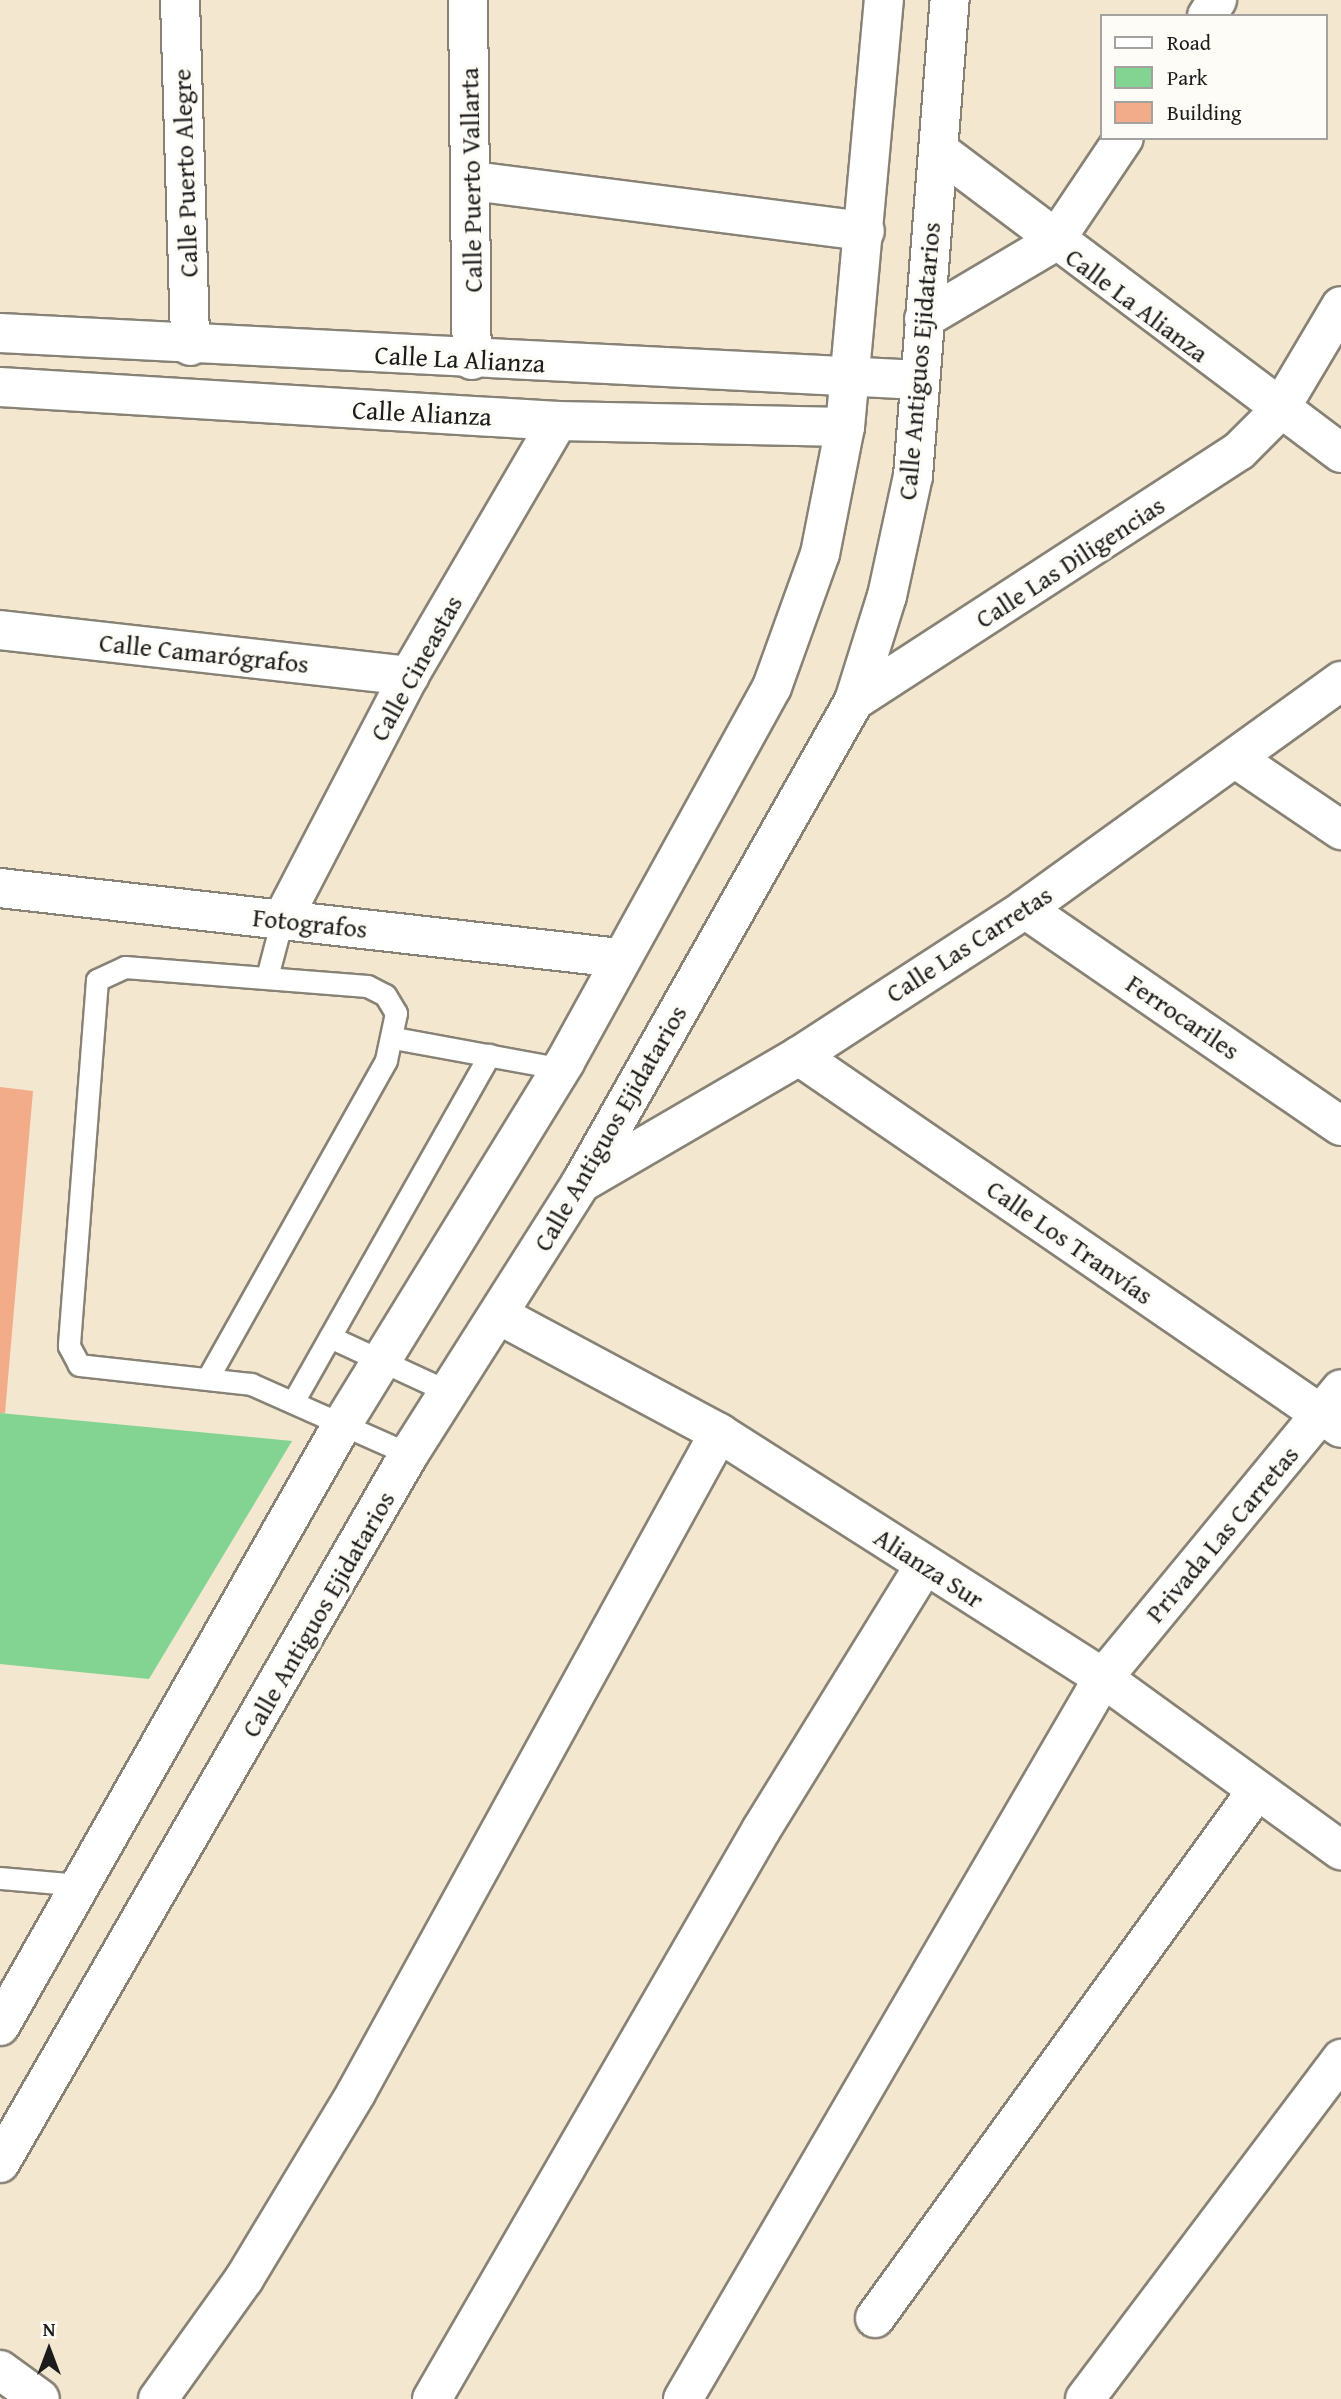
<!DOCTYPE html>
<html>
<head>
<meta charset="utf-8">
<style>
	body { margin:0 }
	#map { position:relative; width:1341px; height:2399px; overflow:hidden; background:#f3e7cf; font-family:"Gentium Book Plus",serif }
	div>[style] { position:absolute }
	.green>* { inset:0; background:#83d392 }
	.building>* { inset:0; background:#f2ac89 }
	.roads { filter:drop-shadow(2px 0 #888276) drop-shadow(-2px 0 #888276) drop-shadow(0 2px #888276) drop-shadow(0 -2px #888276) }
	.service>* { height:21px; margin:-10.5px; padding:0 10.5px; transform-origin:10.5px; border-radius:10.5px; background:#fff }
	.minor>* { height:38px; margin:-19px; padding:0 19px; transform-origin:19px; border-radius:19px; background:#fff }
	.tertiary>* { height:38px; margin:-19px; padding:0 19px; transform-origin:19px; border-radius:19px; background:#fff }
	span { translate:-50% -50%; white-space:nowrap; text-align:center; line-height:1.15; -webkit-text-stroke:7px #fdfcf7; paint-order:stroke }
	.street-label { font-size:26px; color:#1c1c1c }
	.legend { position:absolute; left:1100px; top:14px; width:228px; height:126px; box-sizing:border-box; background:#fdfcf7; border:2px solid #a3a29f; margin:0; padding:9px 12px; list-style:none; font-size:21px; color:#1c1c1c }
	.legend li { display:flex; align-items:center; gap:14px; height:35px }
	.legend b { width:35px; border:2px solid #a3a29f }
	.north { position:absolute; left:14px; top:2315px; width:70px; height:70px; -webkit-text-stroke:5px #fdfcf7; paint-order:stroke; rotate:0deg; font-size:19px; font-weight:700; line-height:28px; text-align:center; color:#1c1c1c }
	.north::after { content:''; display:block; margin:auto; width:24px; height:32px; background:#1c1c1c; clip-path:polygon(50% 0,100% 100%,50% 72%,0 100%) }
</style>
</head>
<body>
<div id="map">
	<div class="green">
		<i style="clip-path:polygon(0 1413px,292px 1441px,149px 1679px,0 1664px)"></i>
	</div>
	<div class="building">
		<i style="clip-path:polygon(0 1087px,33px 1091px,5px 1413px,0 1413px)"></i>
	</div>
	<div class="roads">
		<div class="service">
			<i style="left:267px;top:977px;width:59px;rotate:-75.3deg"></i>
			<i style="left:394px;top:1038px;width:167px;rotate:10.4deg"></i>
			<i style="left:330px;top:1337px;width:131px;rotate:24.8deg"></i>
			<i style="left:210px;top:1374px;width:360px;rotate:-60.7deg"></i>
			<i style="left:386px;top:1060px;width:48px;rotate:-78deg"></i>
			<i style="left:396px;top:1013px;width:21px;rotate:-121deg"></i>
			<i style="left:385px;top:995px;width:20px;rotate:-153deg"></i>
			<i style="left:367px;top:986px;width:243px;rotate:-175.5deg"></i>
			<i style="left:125px;top:967px;width:31px;rotate:155deg"></i>
			<i style="left:97px;top:980px;width:367px;rotate:94.4deg"></i>
			<i style="left:69px;top:1346px;width:21px;rotate:62deg"></i>
			<i style="left:79px;top:1365px;width:173px;rotate:6.3deg"></i>
			<i style="left:251px;top:1384px;width:173px;rotate:23.9deg"></i>
			<i style="left:293px;top:1402px;width:399px;rotate:-60.5deg"></i>
			<i style="left:0;top:1878px;width:80px;rotate:5deg"></i>
		</div>
		<div class="minor">
			<i style="left:180px;top:0;width:346px;rotate:88.3deg"></i>
			<i style="left:468px;top:0;width:360px;rotate:89.4deg"></i>
			<i style="left:1207px;top:16px;width:19px;rotate:-58deg"></i>
			<i style="left:938px;top:150px;width:504px;rotate:36.94deg"></i>
			<i style="left:473px;top:181px;width:395px;rotate:7.3deg"></i>
			<i style="left:924px;top:319px;width:151px;rotate:-30.6deg"></i>
			<i style="left:1054px;top:242px;width:125px;rotate:-56.1deg"></i>
			<i style="left:0;top:333px;width:921px;rotate:2.92deg"></i>
			<i style="left:0;top:387px;width:559px;rotate:3.49deg"></i>
			<i style="left:558px;top:421px;width:287px;rotate:1.2deg"></i>
			<i style="left:0;top:630px;width:412px;rotate:6.4deg"></i>
			<i style="left:854px;top:701px;width:459px;rotate:-33deg"></i>
			<i style="left:1239px;top:451px;width:55px;rotate:-45deg"></i>
			<i style="left:1278px;top:412px;width:123px;rotate:-59.3deg"></i>
			<i style="left:1236px;top:759px;width:127px;rotate:34.1deg"></i>
			<i style="left:0;top:888px;width:623px;rotate:6.45deg"></i>
			<i style="left:1025px;top:909px;width:383px;rotate:34.5deg"></i>
			<i style="left:282px;top:920px;width:275px;rotate:-62.5deg"></i>
			<i style="left:409px;top:676px;width:295px;rotate:-59.7deg"></i>
			<i style="left:799px;top:1056px;width:657px;rotate:34.46deg"></i>
			<i style="left:581px;top:1183px;width:252px;rotate:-30.2deg"></i>
			<i style="left:799px;top:1056px;width:270px;rotate:-33deg"></i>
			<i style="left:1025px;top:909px;width:390px;rotate:-35.8deg"></i>
			<i style="left:499px;top:1315px;width:250px;rotate:28.2deg"></i>
			<i style="left:719px;top:1433px;width:456px;rotate:32.5deg"></i>
			<i style="left:1103px;top:1678px;width:294px;rotate:35.9deg"></i>
			<i style="left:875px;top:2318px;width:648px;rotate:-54.1deg"></i>
			<i style="left:0;top:2370px;width:49px;rotate:35.9deg"></i>
			<i style="left:158px;top:2399px;width:148px;rotate:-54.4deg"></i>
			<i style="left:244px;top:2279px;width:217px;rotate:-58.9deg"></i>
			<i style="left:356px;top:2093px;width:753px;rotate:-61.19deg"></i>
			<i style="left:432px;top:2399px;width:657px;rotate:-59.96deg"></i>
			<i style="left:761px;top:1830px;width:310px;rotate:-58.3deg"></i>
			<i style="left:683px;top:2399px;width:834px;rotate:-59.78deg"></i>
			<i style="left:1103px;top:1678px;width:374px;rotate:-50.5deg"></i>
			<i style="left:1085px;top:2399px;width:426px;rotate:-53deg"></i>
		</div>
		<div class="tertiary">
			<i style="left:0;top:2026px;width:694px;rotate:-60.37deg"></i>
			<i style="left:343px;top:1423px;width:424px;rotate:-58.4deg"></i>
			<i style="left:565px;top:1062px;width:428px;rotate:-61.1deg"></i>
			<i style="left:772px;top:687px;width:141px;rotate:-70.2deg"></i>
			<i style="left:820px;top:554px;width:129px;rotate:-78.9deg"></i>
			<i style="left:845px;top:427px;width:429px;rotate:-84.8deg"></i>
			<i style="left:0;top:2163px;width:819px;rotate:-60.02deg"></i>
			<i style="left:409px;top:1454px;width:321px;rotate:-57.6deg"></i>
			<i style="left:581px;top:1183px;width:554px;rotate:-60.47deg"></i>
			<i style="left:854px;top:701px;width:110px;rotate:-72.6deg"></i>
			<i style="left:887px;top:596px;width:123px;rotate:-77.8deg"></i>
			<i style="left:913px;top:476px;width:477px;rotate:-85.6deg"></i>
		</div>
	</div>
	<div class="street-label">
		<span style="left:185px;top:173px;rotate:-92deg">Calle Puerto Alegre</span>
		<span style="left:471px;top:180px;rotate:-91deg">Calle Puerto Vallarta</span>
		<span style="left:1137px;top:305px;rotate:37deg">Calle La Alianza</span>
		<span style="left:460px;top:359px;rotate:3deg">Calle La Alianza</span>
		<span style="left:919px;top:361px;rotate:-85deg">Calle Antiguos Ejidatarios</span>
		<span style="left:422px;top:413px;rotate:3deg">Calle Alianza</span>
		<span style="left:1070px;top:562px;rotate:-33deg">Calle Las Diligencias</span>
		<span style="left:204px;top:653px;rotate:6deg">Calle Camarógrafos</span>
		<span style="left:416px;top:668px;rotate:-61deg">Calle Cineastas</span>
		<span style="left:310px;top:923px;rotate:6deg">Fotografos</span>
		<span style="left:969px;top:944px;rotate:-33deg">Calle Las Carretas</span>
		<span style="left:1183px;top:1017px;rotate:34deg">Ferrocariles</span>
		<span style="left:610px;top:1128px;rotate:-60deg">Calle Antiguos Ejidatarios</span>
		<span style="left:1070px;top:1242px;rotate:35deg">Calle Los Tranvías</span>
		<span style="left:1222px;top:1534px;rotate:-50deg">Privada Las Carretas</span>
		<span style="left:929px;top:1568px;rotate:33deg">Alianza Sur</span>
		<span style="left:318px;top:1614px;rotate:-60deg">Calle Antiguos Ejidatarios</span>
	</div>
	<ul class="legend">
	<li><b style="height:9px;background:#fff"></b>Road</li>
	<li><b style="height:19px;background:#83d392"></b>Park</li>
	<li><b style="height:19px;background:#f2ac89"></b>Building</li>
	</ul>
	<div class="north">N</div>
</div>
</body>
</html>
